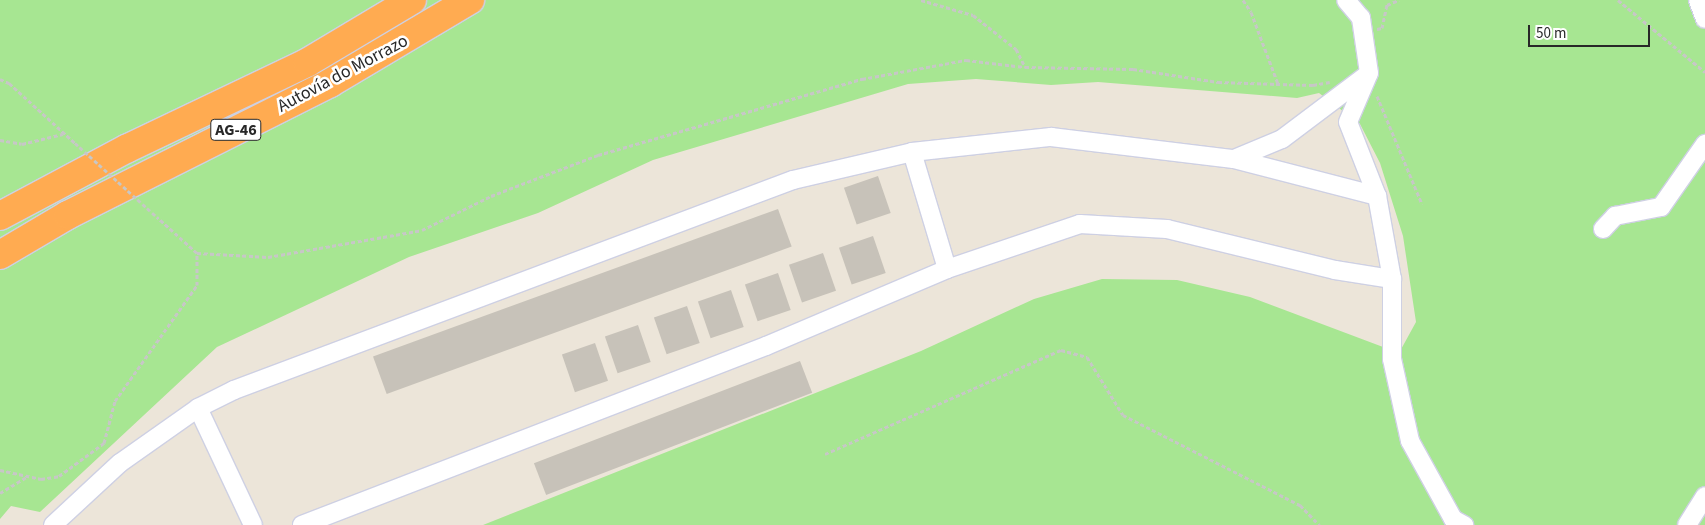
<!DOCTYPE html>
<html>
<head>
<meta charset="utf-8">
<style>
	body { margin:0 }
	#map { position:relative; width:1705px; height:525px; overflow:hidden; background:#ece5d9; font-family:"Source Sans 3",sans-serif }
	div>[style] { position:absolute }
	.green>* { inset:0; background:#a7e692 }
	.building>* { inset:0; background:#c7c2b9; transform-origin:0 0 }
	.path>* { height:3px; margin-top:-1.5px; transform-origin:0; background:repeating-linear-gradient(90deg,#c7c7c7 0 4px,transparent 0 6.5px) }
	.roads { filter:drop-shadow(1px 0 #ced0e3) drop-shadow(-1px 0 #ced0e3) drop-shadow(0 1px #ced0e3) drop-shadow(0 -1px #ced0e3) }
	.minor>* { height:18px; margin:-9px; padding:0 9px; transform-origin:9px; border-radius:9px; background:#fff }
	.motorway>* { height:28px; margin:-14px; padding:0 14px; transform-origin:14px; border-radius:14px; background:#ffab51 }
	.path-bridge>* { height:3px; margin-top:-1.5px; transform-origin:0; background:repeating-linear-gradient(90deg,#c7c7c7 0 4px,transparent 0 6.5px) }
	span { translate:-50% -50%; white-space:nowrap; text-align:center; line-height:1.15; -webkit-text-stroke:5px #fff; paint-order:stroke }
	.shield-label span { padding:1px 4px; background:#fff; border:1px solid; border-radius:4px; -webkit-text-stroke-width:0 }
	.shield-label { font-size:16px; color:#282828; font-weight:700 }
	.street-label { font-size:18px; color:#282828 }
	.scale { position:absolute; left:1528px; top:25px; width:122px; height:22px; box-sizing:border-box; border:2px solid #282828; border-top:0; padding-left:6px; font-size:15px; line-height:18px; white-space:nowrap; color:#282828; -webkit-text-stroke:4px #fff; paint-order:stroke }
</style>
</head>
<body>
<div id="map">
	<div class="green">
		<i style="clip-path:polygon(0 0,1705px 0,1705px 525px,483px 525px,921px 351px,1034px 299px,1102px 279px,1177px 280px,1250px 297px,1399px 353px,1416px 322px,1403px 236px,1380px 163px,1360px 124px,1319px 93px,1297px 98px,1098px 82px,1051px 85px,976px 79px,908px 84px,653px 160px,538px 213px,409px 257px,217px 347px,40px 512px,11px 506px,0 519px)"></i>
	</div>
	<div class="building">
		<i style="left:878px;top:176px;width:39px;height:36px;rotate:71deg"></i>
		<i style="left:778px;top:209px;width:40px;height:431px;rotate:70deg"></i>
		<i style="left:873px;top:236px;width:39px;height:36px;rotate:71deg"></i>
		<i style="left:823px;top:253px;width:40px;height:36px;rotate:71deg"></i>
		<i style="left:778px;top:273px;width:39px;height:35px;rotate:71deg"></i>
		<i style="left:731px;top:290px;width:39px;height:35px;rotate:71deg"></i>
		<i style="left:687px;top:306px;width:39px;height:35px;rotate:71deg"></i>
		<i style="left:638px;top:325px;width:39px;height:35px;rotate:71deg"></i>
		<i style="left:595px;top:343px;width:40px;height:35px;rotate:71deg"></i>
		<i style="left:800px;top:361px;width:34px;height:285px;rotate:69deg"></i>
	</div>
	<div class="path">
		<i style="left:921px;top:0;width:54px;rotate:16.1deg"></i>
		<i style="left:973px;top:15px;width:55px;rotate:38.3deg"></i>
		<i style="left:1016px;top:49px;width:20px;rotate:63deg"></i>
		<i style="left:1243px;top:0;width:14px;rotate:56deg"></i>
		<i style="left:1251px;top:12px;width:77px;rotate:69.4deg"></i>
		<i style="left:1618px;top:0;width:113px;rotate:39.6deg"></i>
		<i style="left:1377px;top:29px;width:5px;rotate:-11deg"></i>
		<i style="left:1382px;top:28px;width:24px;rotate:-78deg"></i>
		<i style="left:1387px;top:5px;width:13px;rotate:-23deg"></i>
		<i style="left:0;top:79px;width:10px;rotate:24deg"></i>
		<i style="left:9px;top:83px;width:89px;rotate:42.3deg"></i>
		<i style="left:1377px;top:96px;width:117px;rotate:67.4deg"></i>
		<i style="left:0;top:140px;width:22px;rotate:10deg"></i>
		<i style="left:22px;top:144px;width:42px;rotate:-13.7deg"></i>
		<i style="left:197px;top:253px;width:71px;rotate:3.2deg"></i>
		<i style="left:268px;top:257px;width:156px;rotate:-9.9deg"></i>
		<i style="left:422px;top:230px;width:77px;rotate:-26.2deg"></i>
		<i style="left:491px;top:196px;width:115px;rotate:-21deg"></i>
		<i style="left:598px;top:155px;width:275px;rotate:-16.1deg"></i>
		<i style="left:862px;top:79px;width:106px;rotate:-10.4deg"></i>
		<i style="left:966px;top:60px;width:59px;rotate:6.8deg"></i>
		<i style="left:1025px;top:67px;width:108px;rotate:1.1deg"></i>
		<i style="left:1133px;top:69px;width:86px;rotate:8.7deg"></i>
		<i style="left:1218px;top:82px;width:95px;rotate:1.8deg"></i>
		<i style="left:1313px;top:85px;width:17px;rotate:-10deg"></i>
		<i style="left:825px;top:454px;width:258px;rotate:-23.8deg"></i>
		<i style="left:1061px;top:350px;width:27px;rotate:15deg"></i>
		<i style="left:1087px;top:357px;width:68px;rotate:58.2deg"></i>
		<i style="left:1123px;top:415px;width:199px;rotate:27deg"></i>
		<i style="left:1300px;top:505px;width:28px;rotate:46deg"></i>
		<i style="left:0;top:470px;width:42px;rotate:12.4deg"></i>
		<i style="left:41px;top:479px;width:18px;rotate:-9deg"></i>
		<i style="left:59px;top:476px;width:56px;rotate:-36.3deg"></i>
		<i style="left:104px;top:443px;width:43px;rotate:-75.3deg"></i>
		<i style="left:115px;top:401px;width:142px;rotate:-54.7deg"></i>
		<i style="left:197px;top:285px;width:32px;rotate:-90deg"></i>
		<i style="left:197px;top:253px;width:54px;rotate:-138deg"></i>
		<i style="left:0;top:493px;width:31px;rotate:-31deg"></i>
	</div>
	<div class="roads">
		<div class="minor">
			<i style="left:1698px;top:0;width:20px;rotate:70deg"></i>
			<i style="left:912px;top:152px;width:140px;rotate:-6.2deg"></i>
			<i style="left:1051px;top:137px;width:184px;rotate:6.9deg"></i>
			<i style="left:1234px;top:159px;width:52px;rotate:-22.6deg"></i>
			<i style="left:1282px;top:139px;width:106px;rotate:-37deg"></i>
			<i style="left:1234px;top:159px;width:148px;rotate:14.5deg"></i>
			<i style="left:1603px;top:229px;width:18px;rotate:-47deg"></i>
			<i style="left:1615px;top:216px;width:47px;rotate:-11.1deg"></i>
			<i style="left:1661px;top:207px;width:77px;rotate:-55.1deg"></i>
			<i style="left:1392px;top:279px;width:80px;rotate:90deg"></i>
			<i style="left:1392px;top:359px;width:84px;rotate:77.6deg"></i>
			<i style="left:1410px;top:441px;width:89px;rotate:61.1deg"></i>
			<i style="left:1453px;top:519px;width:13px;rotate:29deg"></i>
			<i style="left:198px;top:408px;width:129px;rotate:64.8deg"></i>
			<i style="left:53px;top:525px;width:91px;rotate:-42.8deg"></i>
			<i style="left:120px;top:463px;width:95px;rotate:-35.2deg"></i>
			<i style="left:198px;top:408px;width:40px;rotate:-26.6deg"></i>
			<i style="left:234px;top:390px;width:597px;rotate:-20.59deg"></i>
			<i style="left:793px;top:180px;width:122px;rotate:-13.2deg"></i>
			<i style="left:912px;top:152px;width:122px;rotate:73.3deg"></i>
			<i style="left:302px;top:525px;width:497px;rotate:-21.1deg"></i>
			<i style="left:766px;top:346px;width:197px;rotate:-23deg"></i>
			<i style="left:947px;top:269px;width:140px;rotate:-18.7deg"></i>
			<i style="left:1080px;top:224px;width:87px;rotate:3.3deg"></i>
			<i style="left:1167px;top:229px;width:173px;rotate:13.7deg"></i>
			<i style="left:1335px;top:270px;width:58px;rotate:9deg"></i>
			<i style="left:1392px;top:279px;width:84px;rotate:-100.2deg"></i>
			<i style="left:1377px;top:196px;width:79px;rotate:-111.4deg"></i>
			<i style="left:1348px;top:122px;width:53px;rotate:-66.8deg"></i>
			<i style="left:1369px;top:73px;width:56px;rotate:-98.3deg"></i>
			<i style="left:1361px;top:18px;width:23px;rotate:-130deg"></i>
			<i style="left:1687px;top:525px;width:34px;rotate:-58deg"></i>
		</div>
		<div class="motorway">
			<i style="left:0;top:216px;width:145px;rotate:-28deg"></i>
			<i style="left:128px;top:148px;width:199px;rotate:-25.5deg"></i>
			<i style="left:308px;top:62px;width:121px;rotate:-30.8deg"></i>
			<i style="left:0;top:255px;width:79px;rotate:-30.5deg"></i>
			<i style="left:68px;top:215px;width:293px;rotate:-26.7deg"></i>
			<i style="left:330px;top:83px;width:163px;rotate:-30.7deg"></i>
		</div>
	</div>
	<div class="path-bridge">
		<i style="left:75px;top:143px;width:110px;rotate:42.1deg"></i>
	</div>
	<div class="shield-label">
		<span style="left:236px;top:130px">AG-46</span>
	</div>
	<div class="street-label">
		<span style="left:343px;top:74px;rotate:-28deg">Autovía do Morrazo</span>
	</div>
	<div class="scale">50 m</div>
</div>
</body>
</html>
